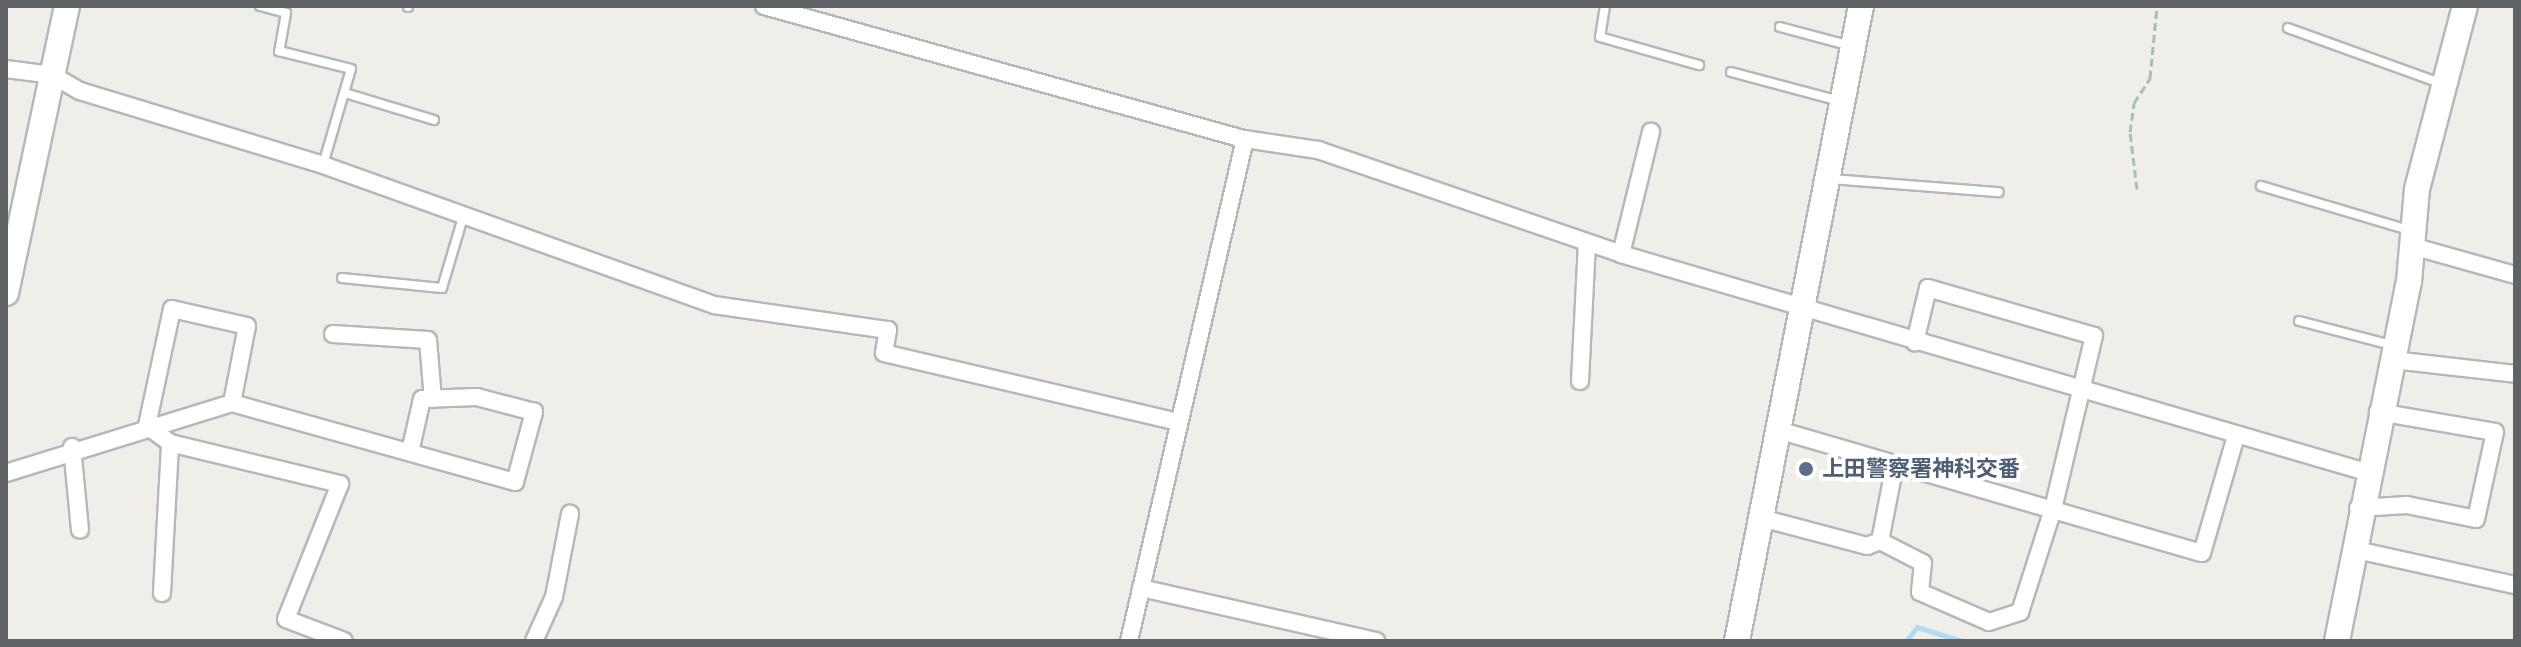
<!DOCTYPE html>
<html>
<head>
<meta charset="utf-8">
<style>
	body { margin:0 }
	#map { position:relative; width:2521px; height:647px; overflow:hidden; background:#f0eee9; font-family:Montserrat,"Noto Sans JP",sans-serif }
	div>[style] { position:absolute }
	.stream>* { height:5px; margin:-2.5px; padding:0 2.5px; transform-origin:2.5px; border-radius:2.5px; background:#b3dbf5 }
	.path>* { height:3px; margin-top:-1.5px; transform-origin:0; background:repeating-linear-gradient(90deg,#a2c4ab 0 8px,transparent 0 12px) }
	.roads { filter:drop-shadow(2px 0 #b5b8bb) drop-shadow(-2px 0 #b5b8bb) drop-shadow(0 2px #b5b8bb) drop-shadow(0 -2px #b5b8bb) }
	.lane>* { height:8px; margin:-4px; padding:0 4px; transform-origin:4px; border-radius:4px; background:#fff }
	.street>* { height:16px; margin:-8px; padding:0 8px; transform-origin:8px; border-radius:8px; background:#fff }
	.secondary>* { height:24px; margin:-12px; padding:0 12px; transform-origin:12px; border-radius:12px; background:#fff }
	.dots>* { width:22px; height:22px; translate:-50% -50%; box-sizing:border-box; border:4px solid #fff; border-radius:50% }
	span { translate:-50% -50%; white-space:nowrap; text-align:center; line-height:1.15; -webkit-text-stroke:8px #fff; paint-order:stroke }
	.service-label { font-size:22px; color:#4e5e75; font-weight:700 }
	.left { translate:0 -50%; text-align:left }
	.frame { position:absolute; inset:0; border:8px solid #606367; pointer-events:none }
</style>
</head>
<body>
<div id="map">
	<div class="stream">
		<i style="left:1906px;top:641px;width:18px;rotate:-52deg"></i>
		<i style="left:1917px;top:627px;width:47px;rotate:17.3deg"></i>
	</div>
	<div class="path">
		<i style="left:2137px;top:189px;width:57px;rotate:-97deg"></i>
		<i style="left:2130px;top:132px;width:29px;rotate:-82deg"></i>
		<i style="left:2134px;top:103px;width:30px;rotate:-57deg"></i>
		<i style="left:2150px;top:78px;width:72px;rotate:-84.4deg"></i>
	</div>
	<div class="roads">
		<div class="lane">
			<i style="left:260px;top:6px;width:27px;rotate:15deg"></i>
			<i style="left:286px;top:13px;width:39px;rotate:100deg"></i>
			<i style="left:279px;top:51px;width:74px;rotate:14deg"></i>
			<i style="left:351px;top:69px;width:100px;rotate:106.3deg"></i>
			<i style="left:1605px;top:6px;width:31px;rotate:99deg"></i>
			<i style="left:1600px;top:37px;width:103px;rotate:15.8deg"></i>
			<i style="left:408px;top:7px;width:1px;rotate:-90deg"></i>
			<i style="left:1780px;top:27px;width:73px;rotate:15deg"></i>
			<i style="left:2288px;top:28px;width:162px;rotate:19.9deg"></i>
			<i style="left:1731px;top:72px;width:112px;rotate:15deg"></i>
			<i style="left:345px;top:93px;width:93px;rotate:16.9deg"></i>
			<i style="left:1832px;top:179px;width:167px;rotate:4.5deg"></i>
			<i style="left:2261px;top:186px;width:158px;rotate:16.6deg"></i>
			<i style="left:342px;top:278px;width:100px;rotate:5.7deg"></i>
			<i style="left:442px;top:288px;width:74px;rotate:-73.5deg"></i>
			<i style="left:2299px;top:321px;width:99px;rotate:14.6deg"></i>
		</div>
		<div class="street">
			<i style="left:764px;top:6px;width:499px;rotate:15.5deg"></i>
			<i style="left:1245px;top:139px;width:74px;rotate:8.6deg"></i>
			<i style="left:1318px;top:150px;width:320px;rotate:18.9deg"></i>
			<i style="left:1621px;top:254px;width:776px;rotate:16.31deg"></i>
			<i style="left:6px;top:69px;width:46px;rotate:7.4deg"></i>
			<i style="left:52px;top:75px;width:32px;rotate:30deg"></i>
			<i style="left:80px;top:91px;width:254px;rotate:16.9deg"></i>
			<i style="left:323px;top:165px;width:415px;rotate:19.7deg"></i>
			<i style="left:714px;top:305px;width:176px;rotate:8.2deg"></i>
			<i style="left:888px;top:330px;width:23px;rotate:100deg"></i>
			<i style="left:884px;top:353px;width:303px;rotate:13.2deg"></i>
			<i style="left:2412px;top:246px;width:107px;rotate:15.7deg"></i>
			<i style="left:1621px;top:254px;width:126px;rotate:-76.2deg"></i>
			<i style="left:333px;top:334px;width:95px;rotate:3.6deg"></i>
			<i style="left:428px;top:340px;width:59px;rotate:85.2deg"></i>
			<i style="left:2393px;top:360px;width:123px;rotate:6.5deg"></i>
			<i style="left:1580px;top:381px;width:138px;rotate:-87.1deg"></i>
			<i style="left:232px;top:403px;width:78px;rotate:-79deg"></i>
			<i style="left:247px;top:326px;width:77px;rotate:-167.2deg"></i>
			<i style="left:172px;top:309px;width:120px;rotate:102.1deg"></i>
			<i style="left:147px;top:426px;width:29px;rotate:36deg"></i>
			<i style="left:170px;top:443px;width:175px;rotate:13.6deg"></i>
			<i style="left:340px;top:484px;width:145px;rotate:111.8deg"></i>
			<i style="left:286px;top:619px;width:62px;rotate:20.8deg"></i>
			<i style="left:1778px;top:430px;width:441px;rotate:16.2deg"></i>
			<i style="left:2202px;top:553px;width:122px;rotate:-73.8deg"></i>
			<i style="left:72px;top:447px;width:83px;rotate:84.5deg"></i>
			<i style="left:1895px;top:464px;width:78px;rotate:101deg"></i>
			<i style="left:1880px;top:541px;width:48px;rotate:27.1deg"></i>
			<i style="left:1923px;top:563px;width:29px;rotate:96deg"></i>
			<i style="left:1920px;top:592px;width:75px;rotate:23.5deg"></i>
			<i style="left:1989px;top:622px;width:33px;rotate:-18deg"></i>
			<i style="left:2020px;top:612px;width:108px;rotate:-72.2deg"></i>
			<i style="left:2053px;top:509px;width:178px;rotate:-76.7deg"></i>
			<i style="left:2094px;top:336px;width:173px;rotate:-163.9deg"></i>
			<i style="left:1928px;top:288px;width:56px;rotate:103.5deg"></i>
			<i style="left:6px;top:473px;width:237px;rotate:-17.2deg"></i>
			<i style="left:232px;top:403px;width:294px;rotate:15.6deg"></i>
			<i style="left:515px;top:482px;width:73px;rotate:-74.8deg"></i>
			<i style="left:534px;top:412px;width:59px;rotate:-165.3deg"></i>
			<i style="left:477px;top:397px;width:55px;rotate:177.9deg"></i>
			<i style="left:422px;top:399px;width:54px;rotate:102.8deg"></i>
			<i style="left:2358px;top:508px;width:49px;rotate:-3.5deg"></i>
			<i style="left:2407px;top:505px;width:70px;rotate:11.5deg"></i>
			<i style="left:2476px;top:519px;width:89px;rotate:-77.7deg"></i>
			<i style="left:2495px;top:432px;width:119px;rotate:-170.3deg"></i>
			<i style="left:1761px;top:518px;width:110px;rotate:14.8deg"></i>
			<i style="left:1867px;top:546px;width:14px;rotate:-21deg"></i>
			<i style="left:2352px;top:549px;width:167px;rotate:12.5deg"></i>
			<i style="left:1141px;top:588px;width:241px;rotate:12.7deg"></i>
			<i style="left:162px;top:593px;width:150px;rotate:-86.9deg"></i>
			<i style="left:534px;top:641px;width:48px;rotate:-65.6deg"></i>
			<i style="left:554px;top:597px;width:85px;rotate:-79.1deg"></i>
			<i style="left:1129px;top:641px;width:515px;rotate:-76.99deg"></i>
		</div>
		<div class="secondary">
			<i style="left:6px;top:293px;width:293px;rotate:-78deg"></i>
			<i style="left:1737px;top:641px;width:647px;rotate:-78.95deg"></i>
			<i style="left:2337px;top:641px;width:366px;rotate:-78.7deg"></i>
			<i style="left:2409px;top:282px;width:93px;rotate:-85.1deg"></i>
			<i style="left:2417px;top:189px;width:189px;rotate:-75.3deg"></i>
		</div>
	</div>
	<div class="dots">
		<i style="left:1806px;top:469px;background:#5c6f8a"></i>
	</div>
	<div class="service-label">
		<span class="left" style="left:1822px;top:469px">上田警察署神科交番</span>
	</div>
	<div class="frame"></div>
</div>
</body>
</html>
